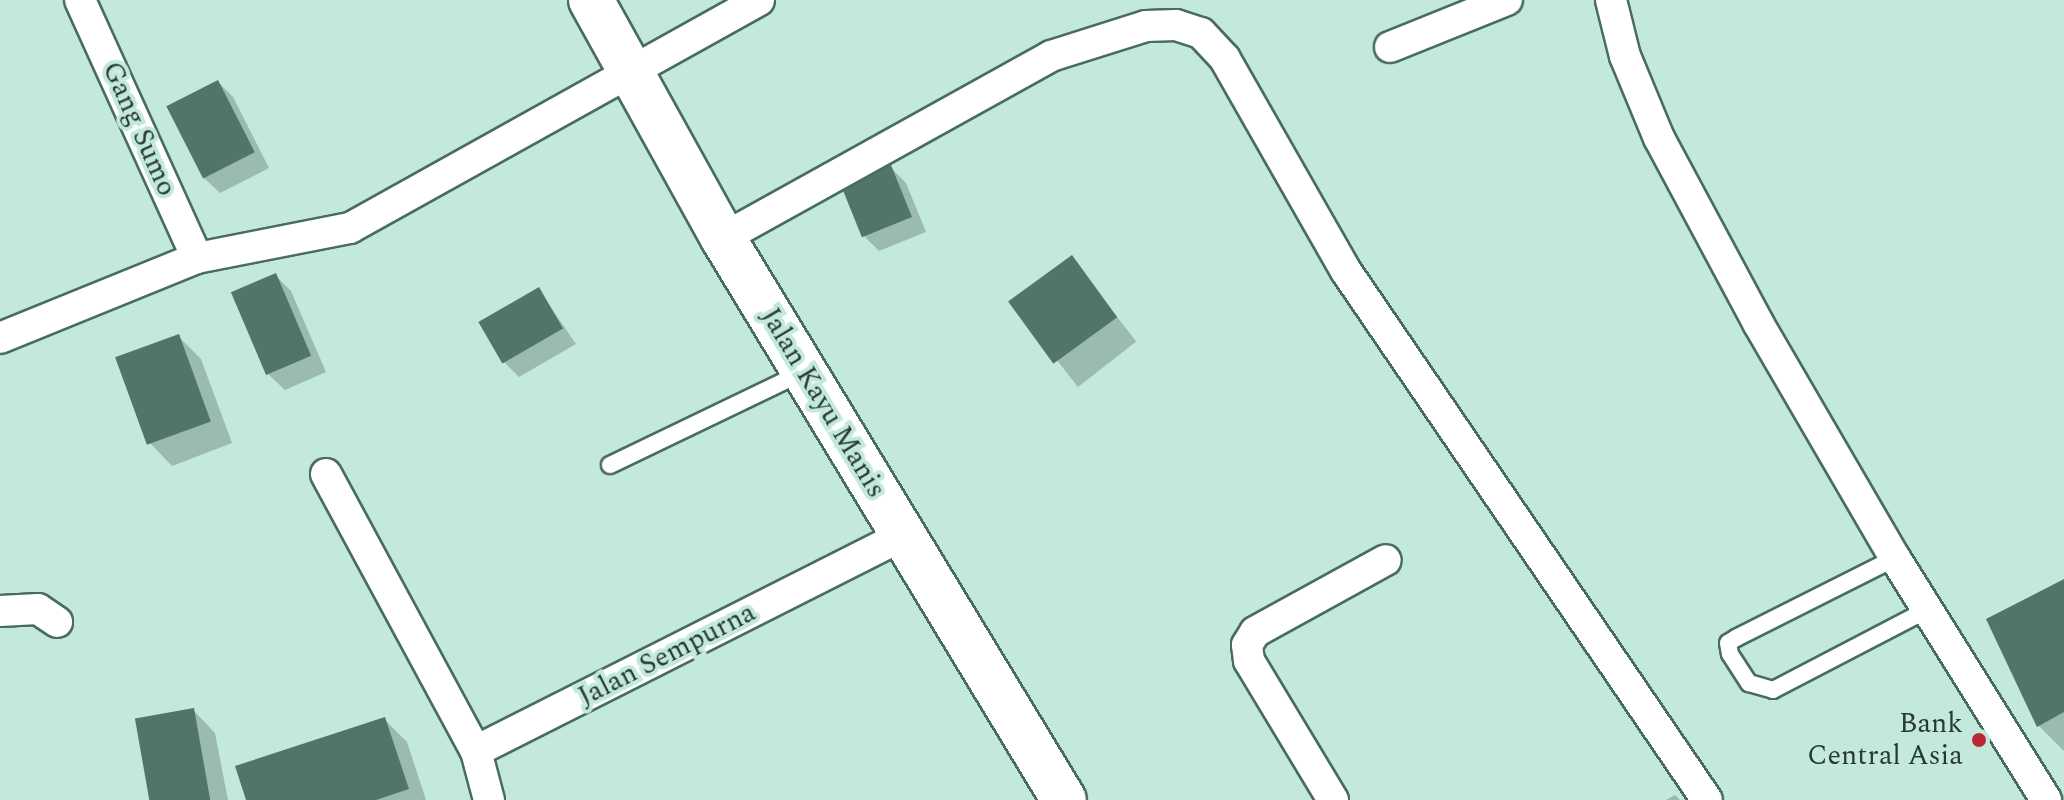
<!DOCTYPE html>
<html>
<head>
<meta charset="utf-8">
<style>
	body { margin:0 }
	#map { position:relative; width:2064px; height:800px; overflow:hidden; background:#c2e9dc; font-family:Spectral,serif }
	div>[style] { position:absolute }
	.shadow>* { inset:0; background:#0003; transform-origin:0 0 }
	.building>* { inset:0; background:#52756a; transform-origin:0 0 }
	.roads { filter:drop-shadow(2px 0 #496c61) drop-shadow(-2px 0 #496c61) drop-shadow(0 2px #496c61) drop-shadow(0 -2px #496c61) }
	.lane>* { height:16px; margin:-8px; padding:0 8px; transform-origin:8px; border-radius:8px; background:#fff }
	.street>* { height:30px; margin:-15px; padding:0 15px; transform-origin:15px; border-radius:15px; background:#fff }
	.secondary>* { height:44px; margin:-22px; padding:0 22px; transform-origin:22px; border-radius:22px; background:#fff }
	.dots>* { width:22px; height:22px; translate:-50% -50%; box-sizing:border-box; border:4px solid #c2e9dc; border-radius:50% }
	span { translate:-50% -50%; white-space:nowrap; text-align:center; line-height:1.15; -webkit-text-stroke:8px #c2e9dc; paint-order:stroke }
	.street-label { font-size:28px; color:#293833 }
	.poi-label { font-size:28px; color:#293833 }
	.right { translate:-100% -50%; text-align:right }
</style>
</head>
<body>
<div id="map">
	<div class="shadow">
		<i style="clip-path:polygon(218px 82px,233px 97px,269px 168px,220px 193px,204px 178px)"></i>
		<i style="clip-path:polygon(890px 167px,906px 183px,926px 232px,879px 251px,864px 236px)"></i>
		<i style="left:1071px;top:258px;width:106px;height:74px;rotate:52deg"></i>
		<i style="clip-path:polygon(276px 276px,291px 291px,326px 372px,285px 390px,269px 375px)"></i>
		<i style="clip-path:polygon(539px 290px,576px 344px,519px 377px,503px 361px)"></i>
		<i style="clip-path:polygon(178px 336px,201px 359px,232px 443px,172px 466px,150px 443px)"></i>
		<i style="clip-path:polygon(2064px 581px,2064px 751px,2038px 725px)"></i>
		<i style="clip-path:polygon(193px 710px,215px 733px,228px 800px,152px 800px)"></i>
		<i style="clip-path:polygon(385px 720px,407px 742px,426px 800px,248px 800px)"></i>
		<i style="clip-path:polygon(1675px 795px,1680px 800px,1666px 800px)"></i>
	</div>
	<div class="building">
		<i style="left:218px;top:80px;width:81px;height:58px;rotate:63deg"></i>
		<i style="left:891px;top:165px;width:56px;height:54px;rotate:68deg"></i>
		<i style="left:1072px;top:255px;width:77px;height:79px;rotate:54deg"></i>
		<i style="left:276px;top:273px;width:90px;height:49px;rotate:67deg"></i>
		<i style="left:539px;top:287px;width:48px;height:70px;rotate:60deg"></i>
		<i style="left:179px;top:334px;width:93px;height:68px;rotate:70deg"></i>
		<i style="clip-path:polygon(2064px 579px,2064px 712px,2037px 727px,1986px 619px)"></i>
		<i style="left:194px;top:708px;width:94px;height:60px;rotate:80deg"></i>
		<i style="clip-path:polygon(385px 717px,409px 789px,376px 800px,246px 800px,235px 766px)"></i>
	</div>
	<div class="roads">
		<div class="lane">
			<i style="left:610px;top:465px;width:214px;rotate:-25.7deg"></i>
			<i style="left:1895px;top:558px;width:178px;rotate:153.3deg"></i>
			<i style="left:1736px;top:638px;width:9px;rotate:148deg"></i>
			<i style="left:1728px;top:643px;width:11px;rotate:80deg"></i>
			<i style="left:1730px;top:654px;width:35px;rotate:57deg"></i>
			<i style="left:1749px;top:683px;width:25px;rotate:16deg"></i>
			<i style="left:1773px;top:690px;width:174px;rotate:-27.5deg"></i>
		</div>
		<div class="street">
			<i style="left:80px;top:0;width:283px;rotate:65.6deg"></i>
			<i style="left:1611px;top:0;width:58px;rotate:76deg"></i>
			<i style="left:1625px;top:56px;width:89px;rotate:67.5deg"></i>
			<i style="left:1659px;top:138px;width:210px;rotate:61.8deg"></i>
			<i style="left:1758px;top:323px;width:272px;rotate:59.8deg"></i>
			<i style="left:1895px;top:558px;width:285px;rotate:58deg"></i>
			<i style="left:1390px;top:47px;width:126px;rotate:-21.9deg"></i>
			<i style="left:723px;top:238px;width:375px;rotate:-29deg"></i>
			<i style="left:1051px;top:56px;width:100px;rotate:-17.5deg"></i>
			<i style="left:1146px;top:26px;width:30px;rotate:-2deg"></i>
			<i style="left:1176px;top:25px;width:26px;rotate:18deg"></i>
			<i style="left:1201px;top:33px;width:35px;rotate:47deg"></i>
			<i style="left:1225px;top:59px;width:244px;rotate:60.3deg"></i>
			<i style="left:1346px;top:271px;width:640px;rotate:55.69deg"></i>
			<i style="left:0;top:338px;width:213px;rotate:-22.1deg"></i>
			<i style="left:197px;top:258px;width:156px;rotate:-11.1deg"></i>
			<i style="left:350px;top:228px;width:468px;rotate:-29.1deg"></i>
			<i style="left:326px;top:474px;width:315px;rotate:61.6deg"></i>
			<i style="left:0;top:611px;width:38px;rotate:-3deg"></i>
			<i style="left:38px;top:609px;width:23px;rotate:34deg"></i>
			<i style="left:489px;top:800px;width:51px;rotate:-104.9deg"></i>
			<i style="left:476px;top:751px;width:479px;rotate:-26.8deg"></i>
			<i style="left:1333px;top:800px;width:162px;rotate:-121.1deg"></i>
			<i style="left:1249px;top:661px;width:16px;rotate:-97deg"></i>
			<i style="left:1247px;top:645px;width:15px;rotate:-58deg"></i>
			<i style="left:1255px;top:632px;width:149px;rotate:-28.8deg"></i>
		</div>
		<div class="secondary">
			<i style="left:591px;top:0;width:272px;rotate:61deg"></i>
			<i style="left:723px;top:238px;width:657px;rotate:58.75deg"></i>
		</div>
	</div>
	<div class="dots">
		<i style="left:1979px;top:740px;background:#b92833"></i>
	</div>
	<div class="street-label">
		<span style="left:139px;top:129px;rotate:66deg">Gang Sumo</span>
		<span style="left:823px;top:403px;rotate:59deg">Jalan Kayu Manis</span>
		<span style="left:667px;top:655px;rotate:-27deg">Jalan Sempurna</span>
	</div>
	<div class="poi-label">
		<span class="right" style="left:1963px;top:740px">Bank<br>Central Asia</span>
	</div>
</div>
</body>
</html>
